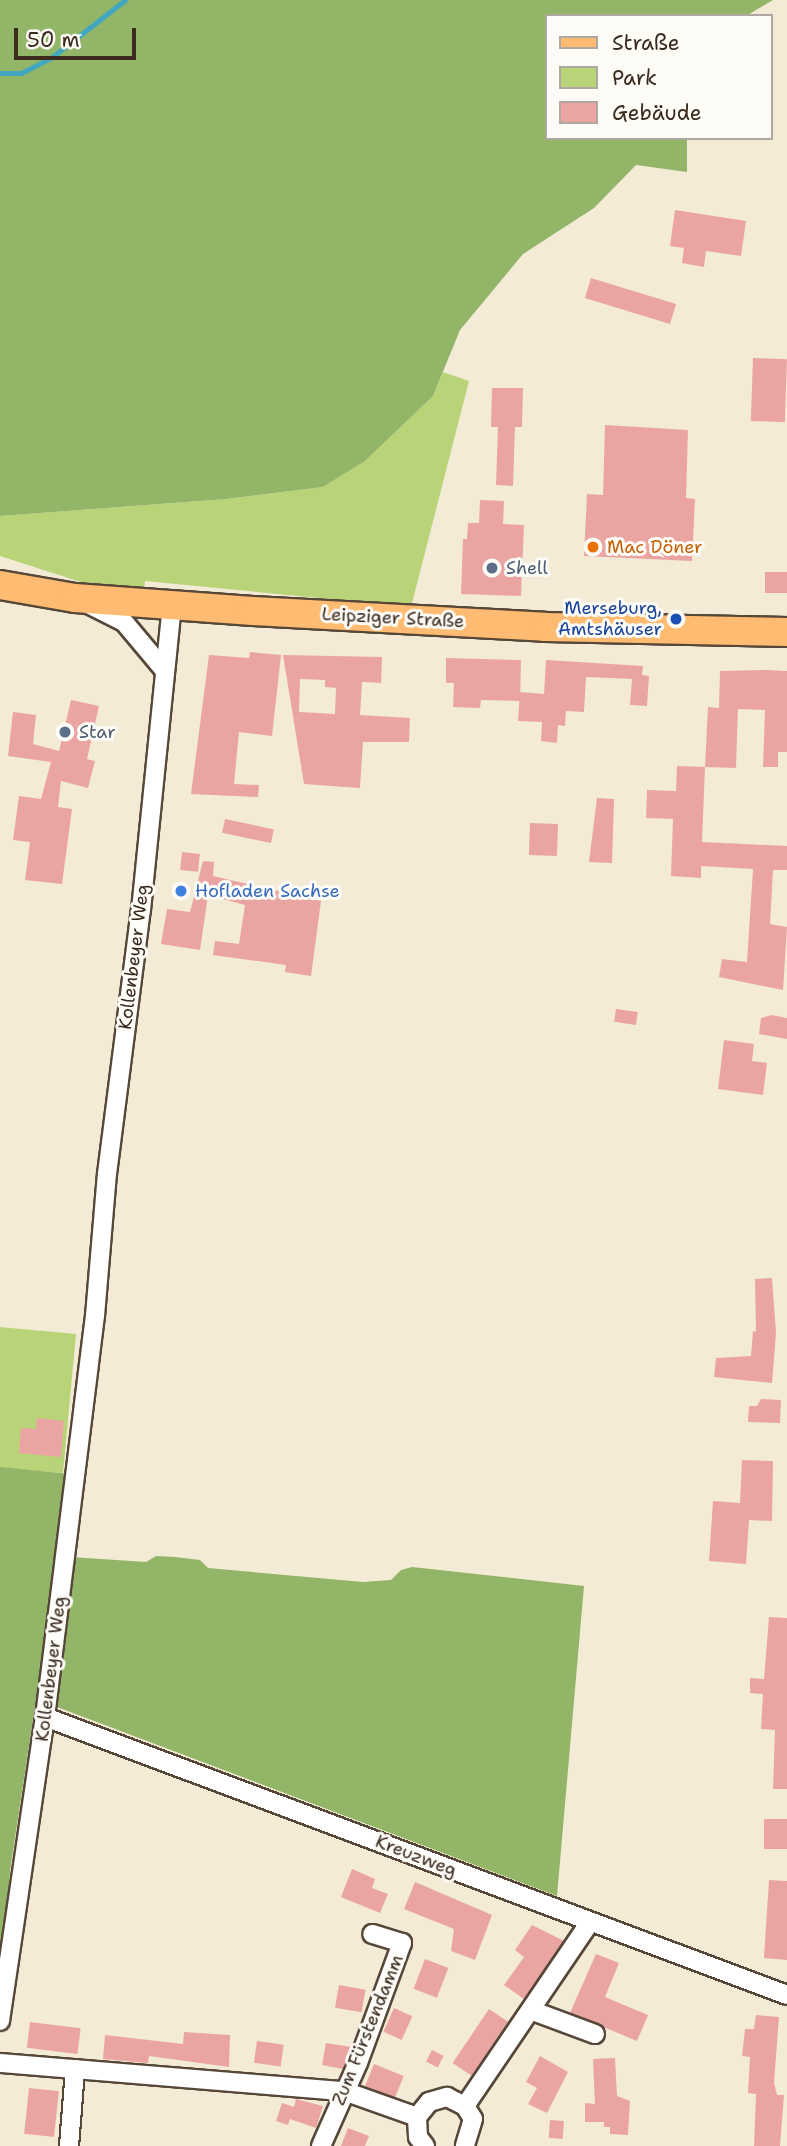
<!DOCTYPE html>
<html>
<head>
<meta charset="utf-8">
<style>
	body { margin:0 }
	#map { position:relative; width:787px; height:2146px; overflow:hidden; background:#f3ebd5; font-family:"Shantell Sans",sans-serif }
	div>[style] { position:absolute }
	.green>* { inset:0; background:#b9d378 }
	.forest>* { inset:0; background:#92b568 }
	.stream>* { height:5px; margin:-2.5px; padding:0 2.5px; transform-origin:2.5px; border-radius:2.5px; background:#41a7c1 }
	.building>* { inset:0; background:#eaa5a3; transform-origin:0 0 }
	.roads { filter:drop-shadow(2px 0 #574739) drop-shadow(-2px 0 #574739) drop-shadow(0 2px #574739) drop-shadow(0 -2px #574739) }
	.street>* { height:18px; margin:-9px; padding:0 9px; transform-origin:9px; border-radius:9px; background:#fff }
	.primary>* { height:28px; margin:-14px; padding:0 14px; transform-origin:14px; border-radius:14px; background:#febb71 }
	.dots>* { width:19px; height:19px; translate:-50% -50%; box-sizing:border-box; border:4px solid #fdfcf7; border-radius:50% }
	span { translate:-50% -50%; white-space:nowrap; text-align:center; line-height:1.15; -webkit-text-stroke:6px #fdfcf7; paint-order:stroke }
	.food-label { font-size:18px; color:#c56008 }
	.left { translate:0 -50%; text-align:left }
	.service-label { font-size:18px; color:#4e5e75 }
	.transit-label { font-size:18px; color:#164399 }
	.right { translate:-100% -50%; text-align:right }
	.street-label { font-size:18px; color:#3b2a1e }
	.shop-label { font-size:18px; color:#366cbe }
	.legend { position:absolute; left:545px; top:14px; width:228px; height:126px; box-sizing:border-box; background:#fdfcf7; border:2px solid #afa8a0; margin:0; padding:9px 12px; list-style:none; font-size:21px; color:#3b2a1e }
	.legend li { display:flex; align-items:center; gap:14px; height:35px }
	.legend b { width:35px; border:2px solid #afa8a0 }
	.scale { position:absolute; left:14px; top:28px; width:122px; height:32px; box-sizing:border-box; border:4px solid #3b2a1e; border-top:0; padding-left:9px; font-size:21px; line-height:24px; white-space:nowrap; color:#3b2a1e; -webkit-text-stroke:5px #fdfcf7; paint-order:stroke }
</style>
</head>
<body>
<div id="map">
	<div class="green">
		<i style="clip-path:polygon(443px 372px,469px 381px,411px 607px,145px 581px,144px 589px,87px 584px,0 556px,0 516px,226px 499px,323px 487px,365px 461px,433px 396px)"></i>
		<i style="clip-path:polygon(0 1327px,76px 1334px,63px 1473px,0 1468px)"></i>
	</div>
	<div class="forest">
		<i style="clip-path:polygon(0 0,773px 0,746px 16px,547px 16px,547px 138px,687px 138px,687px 172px,636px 165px,594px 208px,523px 254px,460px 330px,433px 396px,365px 461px,323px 487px,226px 499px,0 516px)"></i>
		<i style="clip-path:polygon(0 1467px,81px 1475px,71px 1557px,146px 1562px,156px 1556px,175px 1557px,200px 1560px,208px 1568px,363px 1582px,391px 1580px,401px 1570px,412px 1567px,584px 1586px,557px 1896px,36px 1699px,10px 1871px,0 2018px)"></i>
	</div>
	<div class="stream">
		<i style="left:0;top:73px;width:21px"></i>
		<i style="left:21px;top:73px;width:35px;rotate:-27deg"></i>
		<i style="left:52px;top:57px;width:93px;rotate:-38deg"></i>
	</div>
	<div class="building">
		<i style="clip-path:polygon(675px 210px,746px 221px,741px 256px,706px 251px,704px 267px,682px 263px,684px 248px,670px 246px)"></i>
		<i style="left:591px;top:278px;width:89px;height:21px;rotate:17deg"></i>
		<i style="left:753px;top:358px;width:34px;height:63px;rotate:2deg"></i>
		<i style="clip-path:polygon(492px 388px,523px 388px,522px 427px,515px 427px,513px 486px,496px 485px,498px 427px,491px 427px)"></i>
		<i style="clip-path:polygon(605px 425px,688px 430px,686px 498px,695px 499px,692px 561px,584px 556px,587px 494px,603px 495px)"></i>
		<i style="clip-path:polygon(480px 500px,504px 501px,503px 524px,524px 525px,521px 596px,461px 594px,463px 539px,467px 539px,468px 523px,479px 523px)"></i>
		<i style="left:765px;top:572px;width:22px;height:21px"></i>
		<i style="clip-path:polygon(250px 652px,281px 655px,272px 736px,239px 732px,234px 784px,259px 785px,258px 797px,191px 794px,209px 655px,249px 658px)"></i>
		<i style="clip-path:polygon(evenodd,283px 655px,382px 657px,381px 683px,362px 682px,360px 715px,410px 718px,409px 742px,363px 742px,360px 788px,304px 784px,283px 655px,300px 679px,325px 680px,325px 687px,336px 688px,335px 714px,299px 712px,300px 679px)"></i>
		<i style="clip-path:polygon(446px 658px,521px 660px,520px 701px,481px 700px,480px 708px,453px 707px,454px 683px,446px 683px)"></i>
		<i style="clip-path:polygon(546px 660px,643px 666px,642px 675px,649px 676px,647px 706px,630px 705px,632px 679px,586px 677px,584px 712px,566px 711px,565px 726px,558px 725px,557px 743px,541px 741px,542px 722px,518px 721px,520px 692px,544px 694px)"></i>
		<i style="clip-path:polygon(767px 670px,787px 671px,787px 752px,778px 752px,778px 767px,763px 767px,765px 710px,738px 709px,736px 768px,705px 767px,708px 707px,719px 708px,720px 671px)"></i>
		<i style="clip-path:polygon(71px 700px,99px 706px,87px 759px,95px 761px,88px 788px,61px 781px,58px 807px,72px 809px,62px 884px,25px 880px,30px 842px,13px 840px,19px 796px,41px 799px,51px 762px,8px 756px,13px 712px,36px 715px,33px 744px,59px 751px)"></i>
		<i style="clip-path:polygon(677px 766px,705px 767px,702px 842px,787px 846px,787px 870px,773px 870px,770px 924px,787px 927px,783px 990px,719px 977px,722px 959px,747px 962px,753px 869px,701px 866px,701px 878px,671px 876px,673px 819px,646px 818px,647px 790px,676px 791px)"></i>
		<i style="clip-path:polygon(597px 798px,614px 799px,612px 863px,589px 862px)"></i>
		<i style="left:225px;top:819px;width:50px;height:14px;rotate:12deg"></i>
		<i style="left:530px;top:823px;width:28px;height:32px;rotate:2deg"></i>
		<i style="left:182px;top:852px;width:18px;height:18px;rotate:6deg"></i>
		<i style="clip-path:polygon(203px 861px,214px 862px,213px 876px,321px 901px,311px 976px,285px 972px,286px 965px,213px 955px,215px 941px,239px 944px,245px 905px,208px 895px,200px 950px,161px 944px,167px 909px,190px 912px)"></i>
		<i style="left:616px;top:1009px;width:22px;height:13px;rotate:8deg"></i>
		<i style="clip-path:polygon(772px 1015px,787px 1018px,787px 1039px,759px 1034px,761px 1018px)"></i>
		<i style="clip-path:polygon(724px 1040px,754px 1044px,752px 1061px,767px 1063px,763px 1095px,718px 1089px)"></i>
		<i style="clip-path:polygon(772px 1278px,776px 1333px,772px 1383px,714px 1377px,716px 1358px,751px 1356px,753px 1331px,756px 1332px,755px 1279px)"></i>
		<i style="clip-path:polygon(761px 1399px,781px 1400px,780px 1423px,748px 1422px,749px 1406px,757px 1406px)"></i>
		<i style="clip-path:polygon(37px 1418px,64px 1421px,61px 1457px,19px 1453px,21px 1428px,36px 1429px)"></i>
		<i style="clip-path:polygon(742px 1460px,773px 1461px,772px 1521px,749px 1520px,746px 1564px,709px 1561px,713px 1501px,740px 1503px)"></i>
		<i style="clip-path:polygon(769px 1617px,787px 1618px,787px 1789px,773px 1789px,775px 1730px,761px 1729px,763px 1694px,750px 1693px,750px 1678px,764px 1679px)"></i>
		<i style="left:764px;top:1819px;width:23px;height:30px"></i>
		<i style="clip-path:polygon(352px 1869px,375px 1879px,372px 1888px,388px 1894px,380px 1913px,341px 1897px)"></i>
		<i style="clip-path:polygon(769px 1880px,787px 1881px,787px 1960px,764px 1958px)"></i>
		<i style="clip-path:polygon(415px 1882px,492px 1915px,475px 1960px,451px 1951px,454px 1929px,404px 1909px)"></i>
		<i style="clip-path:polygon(532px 1925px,564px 1941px,524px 1999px,504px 1985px,524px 1957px,515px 1950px)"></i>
		<i style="clip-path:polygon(596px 1954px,619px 1963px,605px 1997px,648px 2015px,637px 2041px,570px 2013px)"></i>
		<i style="left:425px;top:1959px;width:25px;height:32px;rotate:21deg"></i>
		<i style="left:339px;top:1985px;width:27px;height:23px;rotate:10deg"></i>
		<i style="left:394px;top:2008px;width:20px;height:26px;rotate:24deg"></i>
		<i style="left:489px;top:2009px;width:23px;height:65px;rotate:34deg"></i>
		<i style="clip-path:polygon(756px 2015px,779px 2017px,774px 2083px,777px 2095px,784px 2095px,780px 2146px,754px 2146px,756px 2094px,748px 2093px,750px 2057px,742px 2056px,745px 2029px,754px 2029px)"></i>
		<i style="left:30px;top:2022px;width:51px;height:26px;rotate:7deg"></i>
		<i style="clip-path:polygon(184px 2032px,230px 2035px,229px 2067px,149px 2056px,148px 2063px,103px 2059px,105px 2035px,183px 2044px)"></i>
		<i style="left:257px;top:2041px;width:27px;height:22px;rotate:8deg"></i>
		<i style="clip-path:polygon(326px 2043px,352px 2047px,343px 2069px,322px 2065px)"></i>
		<i style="left:432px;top:2050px;width:13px;height:13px;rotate:27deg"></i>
		<i style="clip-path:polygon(540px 2056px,568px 2072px,547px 2113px,528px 2104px,537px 2088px,526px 2082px)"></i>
		<i style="clip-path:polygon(615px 2058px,617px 2096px,630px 2101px,628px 2135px,610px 2134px,610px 2127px,604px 2127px,604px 2122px,585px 2122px,585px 2103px,595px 2104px,593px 2059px)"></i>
		<i style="left:374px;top:2064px;width:32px;height:24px;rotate:22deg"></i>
		<i style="left:29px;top:2088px;width:30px;height:46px;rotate:6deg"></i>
		<i style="clip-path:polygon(296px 2099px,323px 2106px,316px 2128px,290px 2119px,288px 2125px,276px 2121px,282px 2103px,294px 2107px)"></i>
		<i style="left:550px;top:2120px;width:14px;height:18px;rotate:4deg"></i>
		<i style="clip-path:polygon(348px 2128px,369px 2136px,365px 2146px,341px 2146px)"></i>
	</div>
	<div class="roads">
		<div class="street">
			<i style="left:88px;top:604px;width:40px;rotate:26.6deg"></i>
			<i style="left:124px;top:622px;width:64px;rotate:50.1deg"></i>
			<i style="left:45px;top:1717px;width:792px;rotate:20.54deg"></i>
			<i style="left:533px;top:2011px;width:66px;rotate:20.4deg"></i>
			<i style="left:0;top:2021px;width:307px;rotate:-81.6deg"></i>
			<i style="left:45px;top:1717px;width:404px;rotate:-82.9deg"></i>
			<i style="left:95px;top:1316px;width:143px;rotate:-85.2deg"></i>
			<i style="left:107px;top:1174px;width:266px;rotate:-82.7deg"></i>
			<i style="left:141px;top:910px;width:307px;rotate:-84.2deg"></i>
			<i style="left:0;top:2063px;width:345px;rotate:4.7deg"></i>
			<i style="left:344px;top:2091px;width:77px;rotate:19.6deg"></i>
			<i style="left:465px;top:2106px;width:222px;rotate:-55.8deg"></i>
			<i style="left:69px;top:2146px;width:77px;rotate:-85.5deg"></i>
			<i style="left:321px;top:2146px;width:91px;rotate:-66deg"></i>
			<i style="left:358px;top:2063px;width:128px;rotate:-69.9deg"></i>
			<i style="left:402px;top:1943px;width:31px;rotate:-163deg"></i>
			<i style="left:425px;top:2146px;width:11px;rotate:-128deg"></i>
			<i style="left:418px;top:2137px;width:20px;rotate:-93deg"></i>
			<i style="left:417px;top:2117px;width:19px;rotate:-51deg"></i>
			<i style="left:429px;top:2102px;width:19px;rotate:-16deg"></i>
			<i style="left:447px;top:2097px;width:20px;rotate:27deg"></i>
			<i style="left:465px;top:2106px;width:15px;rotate:58deg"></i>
			<i style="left:473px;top:2119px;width:28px;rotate:107deg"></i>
		</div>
		<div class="primary">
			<i style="left:0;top:585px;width:76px;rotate:9.8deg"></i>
			<i style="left:75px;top:598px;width:178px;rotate:4.2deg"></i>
			<i style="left:253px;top:611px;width:292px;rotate:3.1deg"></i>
			<i style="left:545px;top:627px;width:242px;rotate:1.2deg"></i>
		</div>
	</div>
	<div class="dots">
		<i style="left:593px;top:547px;background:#e8710a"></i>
		<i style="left:492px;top:568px;background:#5c6f8a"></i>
		<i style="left:676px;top:619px;background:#1a4fb4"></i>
		<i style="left:65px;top:732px;background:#5c6f8a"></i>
		<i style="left:181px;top:891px;background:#3f7fe0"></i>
	</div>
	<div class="food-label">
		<span class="left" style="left:607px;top:547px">Mac Döner</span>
	</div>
	<div class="service-label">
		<span class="left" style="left:506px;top:568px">Shell</span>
		<span class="left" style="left:79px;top:732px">Star</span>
	</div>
	<div class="transit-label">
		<span class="right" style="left:662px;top:619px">Merseburg,<br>Amtshäuser</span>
	</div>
	<div class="street-label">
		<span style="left:393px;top:618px;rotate:3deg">Leipziger Straße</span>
		<span style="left:134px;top:957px;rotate:-83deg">Kollenbeyer Weg</span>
		<span style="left:51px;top:1669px;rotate:-83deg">Kollenbeyer Weg</span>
		<span style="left:416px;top:1856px;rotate:21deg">Kreuzweg</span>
		<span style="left:368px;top:2030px;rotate:-68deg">Zum Fürstendamm</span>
	</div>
	<div class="shop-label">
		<span class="left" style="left:195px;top:891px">Hofladen Sachse</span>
	</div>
	<ul class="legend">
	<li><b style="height:9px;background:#febb71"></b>Straße</li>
	<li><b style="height:19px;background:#b9d378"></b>Park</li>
	<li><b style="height:19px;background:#eaa5a3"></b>Gebäude</li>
	</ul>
	<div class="scale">50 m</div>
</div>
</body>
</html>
